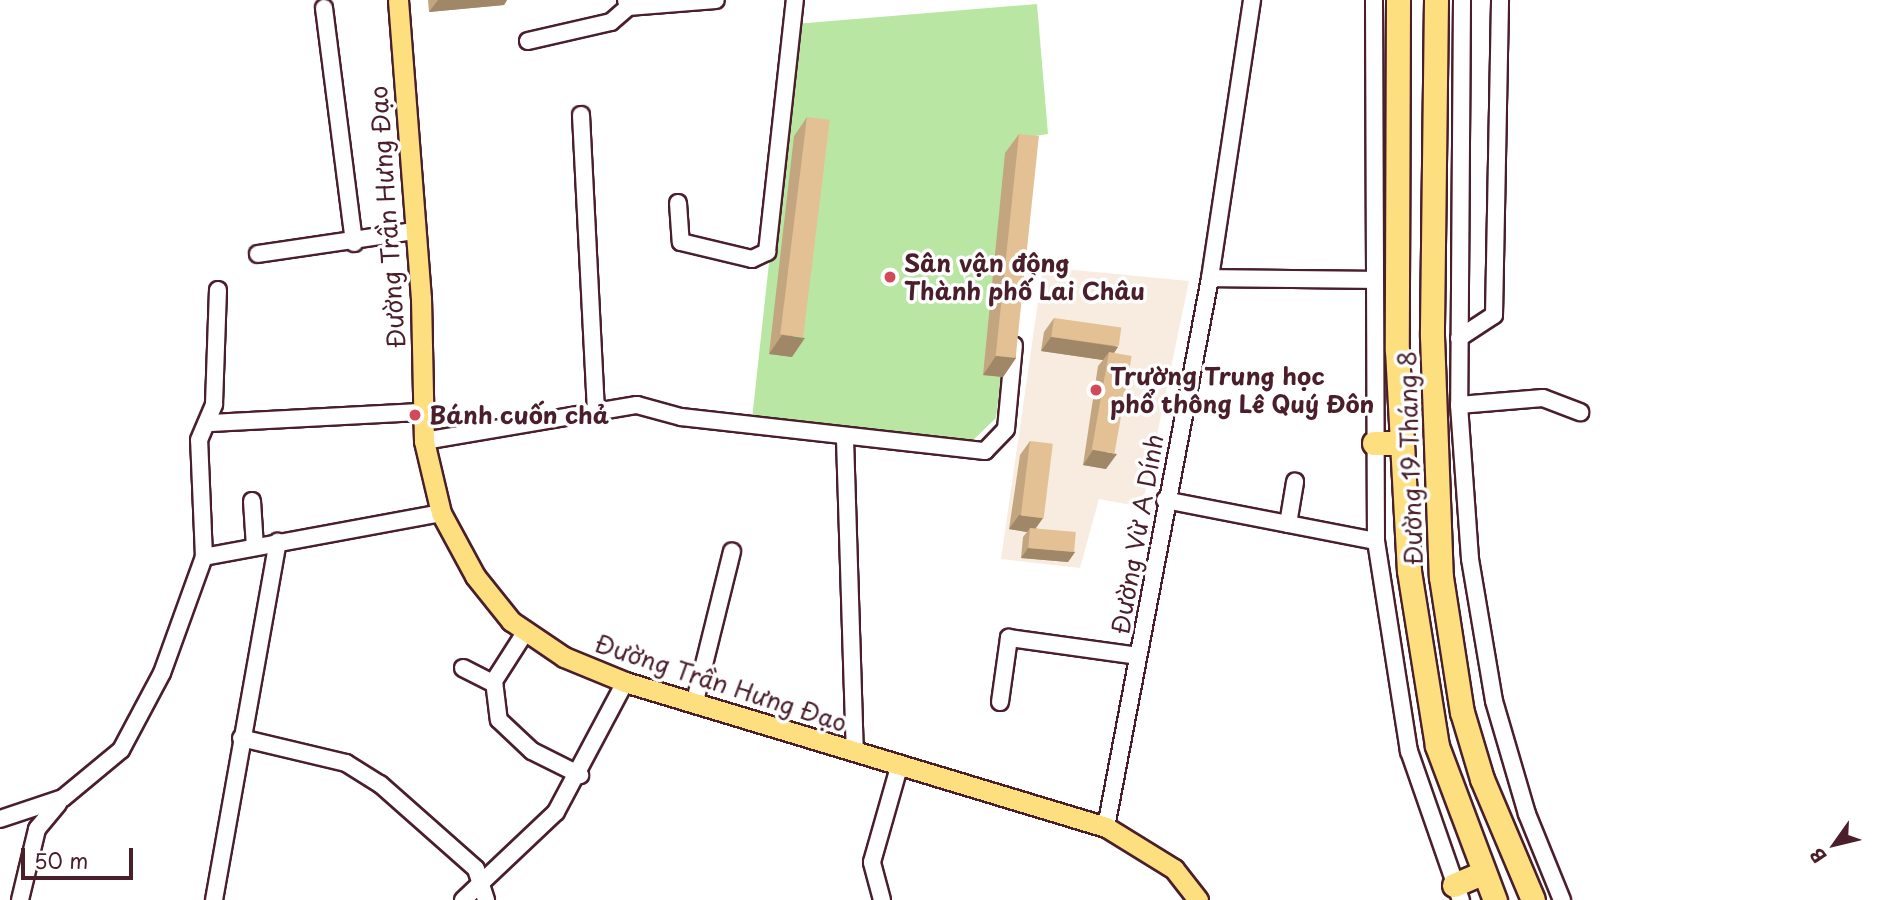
<!DOCTYPE html>
<html>
<head>
<meta charset="utf-8">
<style>
	body { margin:0 }
	#map { position:relative; width:1891px; height:900px; overflow:hidden; background:#fff; font-family:"Playpen Sans",sans-serif }
	div>[style] { position:absolute }
	.built>* { inset:0; background:#f7ecdf }
	.green>* { inset:0; background:#bae6a4 }
	.roads { filter:drop-shadow(2px 0 #4a1f2b) drop-shadow(-2px 0 #4a1f2b) drop-shadow(0 2px #4a1f2b) drop-shadow(0 -2px #4a1f2b) }
	.minor>* { height:16px; margin:-8px; padding:0 8px; transform-origin:8px; border-radius:8px; background:#fff }
	.major>* { height:19px; margin:-9.5px; padding:0 9.5px; transform-origin:9.5px; border-radius:9.5px; background:#fedf80 }
	.highway>* { height:23px; margin:-11.5px; padding:0 11.5px; transform-origin:11.5px; border-radius:11.5px; background:#fedf80 }
	.wall>* { inset:0; background:#c3a680 }
	.shaded-wall>* { inset:0; background:#9f8768 }
	.building>* { inset:0; background:#e3c195; transform-origin:0 0 }
	.dots>* { width:19px; height:19px; translate:-50% -50%; box-sizing:border-box; border:4px solid #fff; border-radius:50% }
	span { translate:-50% -50%; white-space:nowrap; text-align:center; line-height:1.15; -webkit-text-stroke:7px #fff; paint-order:stroke }
	.street-label { font-size:24px; color:#4a1f2b }
	.poi-label { font-size:24px; color:#4a1f2b; font-weight:700 }
	.left { translate:0 -50%; text-align:left }
	.north { position:absolute; left:1800px; top:809px; width:70px; height:70px; -webkit-text-stroke:5px #fff; paint-order:stroke; rotate:236deg; font-size:19px; font-weight:700; line-height:28px; text-align:center; color:#4a1f2b }
	.north::after { content:''; display:block; margin:auto; width:24px; height:32px; background:#4a1f2b; clip-path:polygon(50% 0,100% 100%,50% 72%,0 100%) }
	.scale { position:absolute; left:21px; top:848px; width:112px; height:32px; box-sizing:border-box; border:4px solid #4a1f2b; border-top:0; padding-left:9px; font-size:21px; line-height:24px; white-space:nowrap; color:#4a1f2b; -webkit-text-stroke:5px #fff; paint-order:stroke }
</style>
</head>
<body>
<div id="map">
	<div class="built">
		<i style="clip-path:polygon(1043px 267px,1189px 281px,1142px 507px,1099px 499px,1080px 568px,1001px 559px)"></i>
	</div>
	<div class="green">
		<i style="clip-path:polygon(1037px 4px,1048px 134px,1029px 137px,996px 418px,971px 442px,752px 419px,795px 24px)"></i>
	</div>
	<div class="roads">
		<div class="minor">
			<i style="left:626px;top:0;width:7px;rotate:74deg"></i>
			<i style="left:628px;top:7px;width:88px;rotate:-4.5deg"></i>
			<i style="left:1374px;top:0;width:541px;rotate:89.79deg"></i>
			<i style="left:1376px;top:541px;width:213px;rotate:81.1deg"></i>
			<i style="left:1409px;top:751px;width:158px;rotate:70.8deg"></i>
			<i style="left:1462px;top:0;width:405px;rotate:90.4deg"></i>
			<i style="left:1459px;top:405px;width:154px;rotate:85.9deg"></i>
			<i style="left:1470px;top:559px;width:144px;rotate:80.4deg"></i>
			<i style="left:1494px;top:701px;width:118px;rotate:73.7deg"></i>
			<i style="left:1527px;top:814px;width:93px;rotate:67.9deg"></i>
			<i style="left:324px;top:8px;width:237px;rotate:82.7deg"></i>
			<i style="left:528px;top:41px;width:85px;rotate:-12.9deg"></i>
			<i style="left:611px;top:22px;width:23px;rotate:-41deg"></i>
			<i style="left:581px;top:115px;width:294px;rotate:87.1deg"></i>
			<i style="left:678px;top:203px;width:39px;rotate:86deg"></i>
			<i style="left:681px;top:242px;width:73px;rotate:13.5deg"></i>
			<i style="left:752px;top:259px;width:17px;rotate:-25deg"></i>
			<i style="left:767px;top:252px;width:254px;rotate:-83.7deg"></i>
			<i style="left:258px;top:254px;width:158px;rotate:-8.4deg"></i>
			<i style="left:1210px;top:278px;width:164px;rotate:0.7deg"></i>
			<i style="left:1459px;top:338px;width:42px;rotate:-33.3deg"></i>
			<i style="left:1494px;top:315px;width:315px;rotate:-88.9deg"></i>
			<i style="left:1459px;top:405px;width:84px;rotate:-4.8deg"></i>
			<i style="left:1543px;top:398px;width:40px;rotate:21deg"></i>
			<i style="left:211px;top:423px;width:209px;rotate:-3deg"></i>
			<i style="left:845px;top:439px;width:312px;rotate:88.2deg"></i>
			<i style="left:424px;top:441px;width:216px;rotate:-9.6deg"></i>
			<i style="left:637px;top:405px;width:46px;rotate:15.3deg"></i>
			<i style="left:681px;top:417px;width:306px;rotate:6.4deg"></i>
			<i style="left:985px;top:451px;width:30px;rotate:-46deg"></i>
			<i style="left:1006px;top:429px;width:84px;rotate:-84.6deg"></i>
			<i style="left:1165px;top:500px;width:215px;rotate:11deg"></i>
			<i style="left:252px;top:501px;width:46px;rotate:86.3deg"></i>
			<i style="left:1288px;top:524px;width:43px;rotate:-80.5deg"></i>
			<i style="left:204px;top:557px;width:117px;rotate:-92.4deg"></i>
			<i style="left:199px;top:440px;width:39px;rotate:-67deg"></i>
			<i style="left:214px;top:404px;width:114px;rotate:-88deg"></i>
			<i style="left:526px;top:631px;width:59px;rotate:122.6deg"></i>
			<i style="left:494px;top:681px;width:39px;rotate:83deg"></i>
			<i style="left:499px;top:720px;width:45px;rotate:43.2deg"></i>
			<i style="left:532px;top:751px;width:54px;rotate:26.6deg"></i>
			<i style="left:463px;top:668px;width:35px;rotate:27deg"></i>
			<i style="left:695px;top:701px;width:154px;rotate:-76.1deg"></i>
			<i style="left:1000px;top:702px;width:65px;rotate:-82deg"></i>
			<i style="left:1009px;top:638px;width:130px;rotate:7.9deg"></i>
			<i style="left:241px;top:738px;width:108px;rotate:13.4deg"></i>
			<i style="left:346px;top:763px;width:40px;rotate:32deg"></i>
			<i style="left:380px;top:784px;width:128px;rotate:41.5deg"></i>
			<i style="left:476px;top:869px;width:33px;rotate:72deg"></i>
			<i style="left:0;top:819px;width:66px;rotate:-18.4deg"></i>
			<i style="left:63px;top:798px;width:75px;rotate:-39.6deg"></i>
			<i style="left:121px;top:750px;width:87px;rotate:-62deg"></i>
			<i style="left:162px;top:673px;width:123px;rotate:-70.1deg"></i>
			<i style="left:204px;top:557px;width:241px;rotate:-10.5deg"></i>
			<i style="left:1106px;top:827px;width:559px;rotate:-79.27deg"></i>
			<i style="left:1210px;top:278px;width:281px;rotate:-81.4deg"></i>
			<i style="left:20px;top:900px;width:73px;rotate:-76.5deg"></i>
			<i style="left:37px;top:829px;width:33px;rotate:-50deg"></i>
			<i style="left:214px;top:900px;width:364px;rotate:-79.9deg"></i>
			<i style="left:463px;top:900px;width:128px;rotate:-43.4deg"></i>
			<i style="left:556px;top:812px;width:147px;rotate:-62deg"></i>
			<i style="left:882px;top:900px;width:39px;rotate:-105deg"></i>
			<i style="left:872px;top:862px;width:99px;rotate:-74.1deg"></i>
		</div>
		<div class="major">
			<i style="left:398px;top:0;width:299px;rotate:85.6deg"></i>
			<i style="left:421px;top:298px;width:143px;rotate:88.8deg"></i>
			<i style="left:424px;top:441px;width:74px;rotate:76.7deg"></i>
			<i style="left:441px;top:513px;width:72px;rotate:61.6deg"></i>
			<i style="left:475px;top:576px;width:58px;rotate:51.3deg"></i>
			<i style="left:511px;top:621px;width:64px;rotate:34.2deg"></i>
			<i style="left:564px;top:657px;width:66px;rotate:22.3deg"></i>
			<i style="left:625px;top:682px;width:502px;rotate:16.78deg"></i>
			<i style="left:1106px;top:827px;width:80px;rotate:31.7deg"></i>
			<i style="left:1174px;top:869px;width:39px;rotate:52deg"></i>
		</div>
		<div class="highway">
			<i style="left:1398px;top:0;width:350px;rotate:90.2deg"></i>
			<i style="left:1397px;top:350px;width:221px;rotate:86.9deg"></i>
			<i style="left:1409px;top:571px;width:177px;rotate:80.9deg"></i>
			<i style="left:1437px;top:746px;width:165px;rotate:69.4deg"></i>
			<i style="left:1436px;top:0;width:336px;rotate:90.7deg"></i>
			<i style="left:1432px;top:336px;width:241px;rotate:87.9deg"></i>
			<i style="left:1441px;top:577px;width:137px;rotate:81.2deg"></i>
			<i style="left:1462px;top:712px;width:70px;rotate:73.4deg"></i>
			<i style="left:1482px;top:779px;width:131px;rotate:67.1deg"></i>
			<i style="left:1374px;top:443px;width:27px"></i>
			<i style="left:1454px;top:885px;width:30px;rotate:-23deg"></i>
		</div>
	</div>
	<div class="wall">
		<i style="clip-path:polygon(428px 0,507px 0,504px 5px,429px 12px)"></i>
		<i style="clip-path:polygon(807px 117px,792px 357px,769px 354px,794px 136px)"></i>
		<i style="clip-path:polygon(1019px 134px,1016px 358px,1003px 377px,983px 375px,1005px 153px)"></i>
		<i style="clip-path:polygon(1054px 318px,1118px 347px,1114px 353px,1106px 469px,1083px 465px,1098px 366px,1103px 360px,1041px 351px,1044px 332px)"></i>
		<i style="clip-path:polygon(1030px 441px,1043px 518px,1036px 528px,1075px 552px,1068px 562px,1021px 558px,1023px 537px,1027px 532px,1009px 529px,1020px 455px)"></i>
	</div>
	<div class="shaded-wall">
		<i style="clip-path:polygon(438px 0,507px 0,504px 5px,429px 12px)"></i>
		<i style="clip-path:polygon(782px 335px,805px 338px,792px 357px,769px 354px)"></i>
		<i style="clip-path:polygon(1051px 337px,1118px 347px,1108px 361px,1109px 352px,1103px 360px,1041px 351px)"></i>
		<i style="clip-path:polygon(996px 356px,1016px 358px,1003px 377px,983px 375px)"></i>
		<i style="clip-path:polygon(1093px 450px,1117px 454px,1106px 469px,1083px 465px)"></i>
		<i style="clip-path:polygon(1019px 515px,1043px 518px,1032px 533px,1030px 528px,1027px 532px,1009px 529px)"></i>
		<i style="clip-path:polygon(1028px 548px,1075px 552px,1068px 562px,1021px 558px)"></i>
	</div>
	<div class="building">
		<i style="left:807px;top:117px;width:23px;height:219px;rotate:7deg"></i>
		<i style="left:1019px;top:134px;width:20px;height:223px;rotate:6deg"></i>
		<i style="left:1054px;top:318px;width:68px;height:19px;rotate:8deg"></i>
		<i style="left:1109px;top:352px;width:23px;height:99px;rotate:10deg"></i>
		<i style="left:1030px;top:441px;width:23px;height:75px;rotate:7deg"></i>
		<i style="left:1030px;top:528px;width:46px;height:20px;rotate:5deg"></i>
	</div>
	<div class="dots">
		<i style="left:890px;top:277px;background:#d1495b"></i>
		<i style="left:1096px;top:390px;background:#d1495b"></i>
		<i style="left:415px;top:415px;background:#d1495b"></i>
	</div>
	<div class="street-label">
		<span style="left:387px;top:217px;rotate:-94deg">Đường Trần Hưng Đạo</span>
		<span style="left:1410px;top:458px;rotate:-92deg">Đường 19 Tháng 8</span>
		<span style="left:1137px;top:534px;rotate:-80deg">Đường Vừ A Dính</span>
		<span style="left:721px;top:683px;rotate:18deg">Đường Trần Hưng Đạo</span>
	</div>
	<div class="poi-label">
		<span class="left" style="left:904px;top:277px">Sân vận động<br>Thành phố Lai Châu</span>
		<span class="left" style="left:1110px;top:390px">Trường Trung học<br>phổ thông Lê Quý Đôn</span>
		<span class="left" style="left:429px;top:415px">Bánh cuốn chả</span>
	</div>
	<div class="north">B</div>
	<div class="scale">50 m</div>
</div>
</body>
</html>
